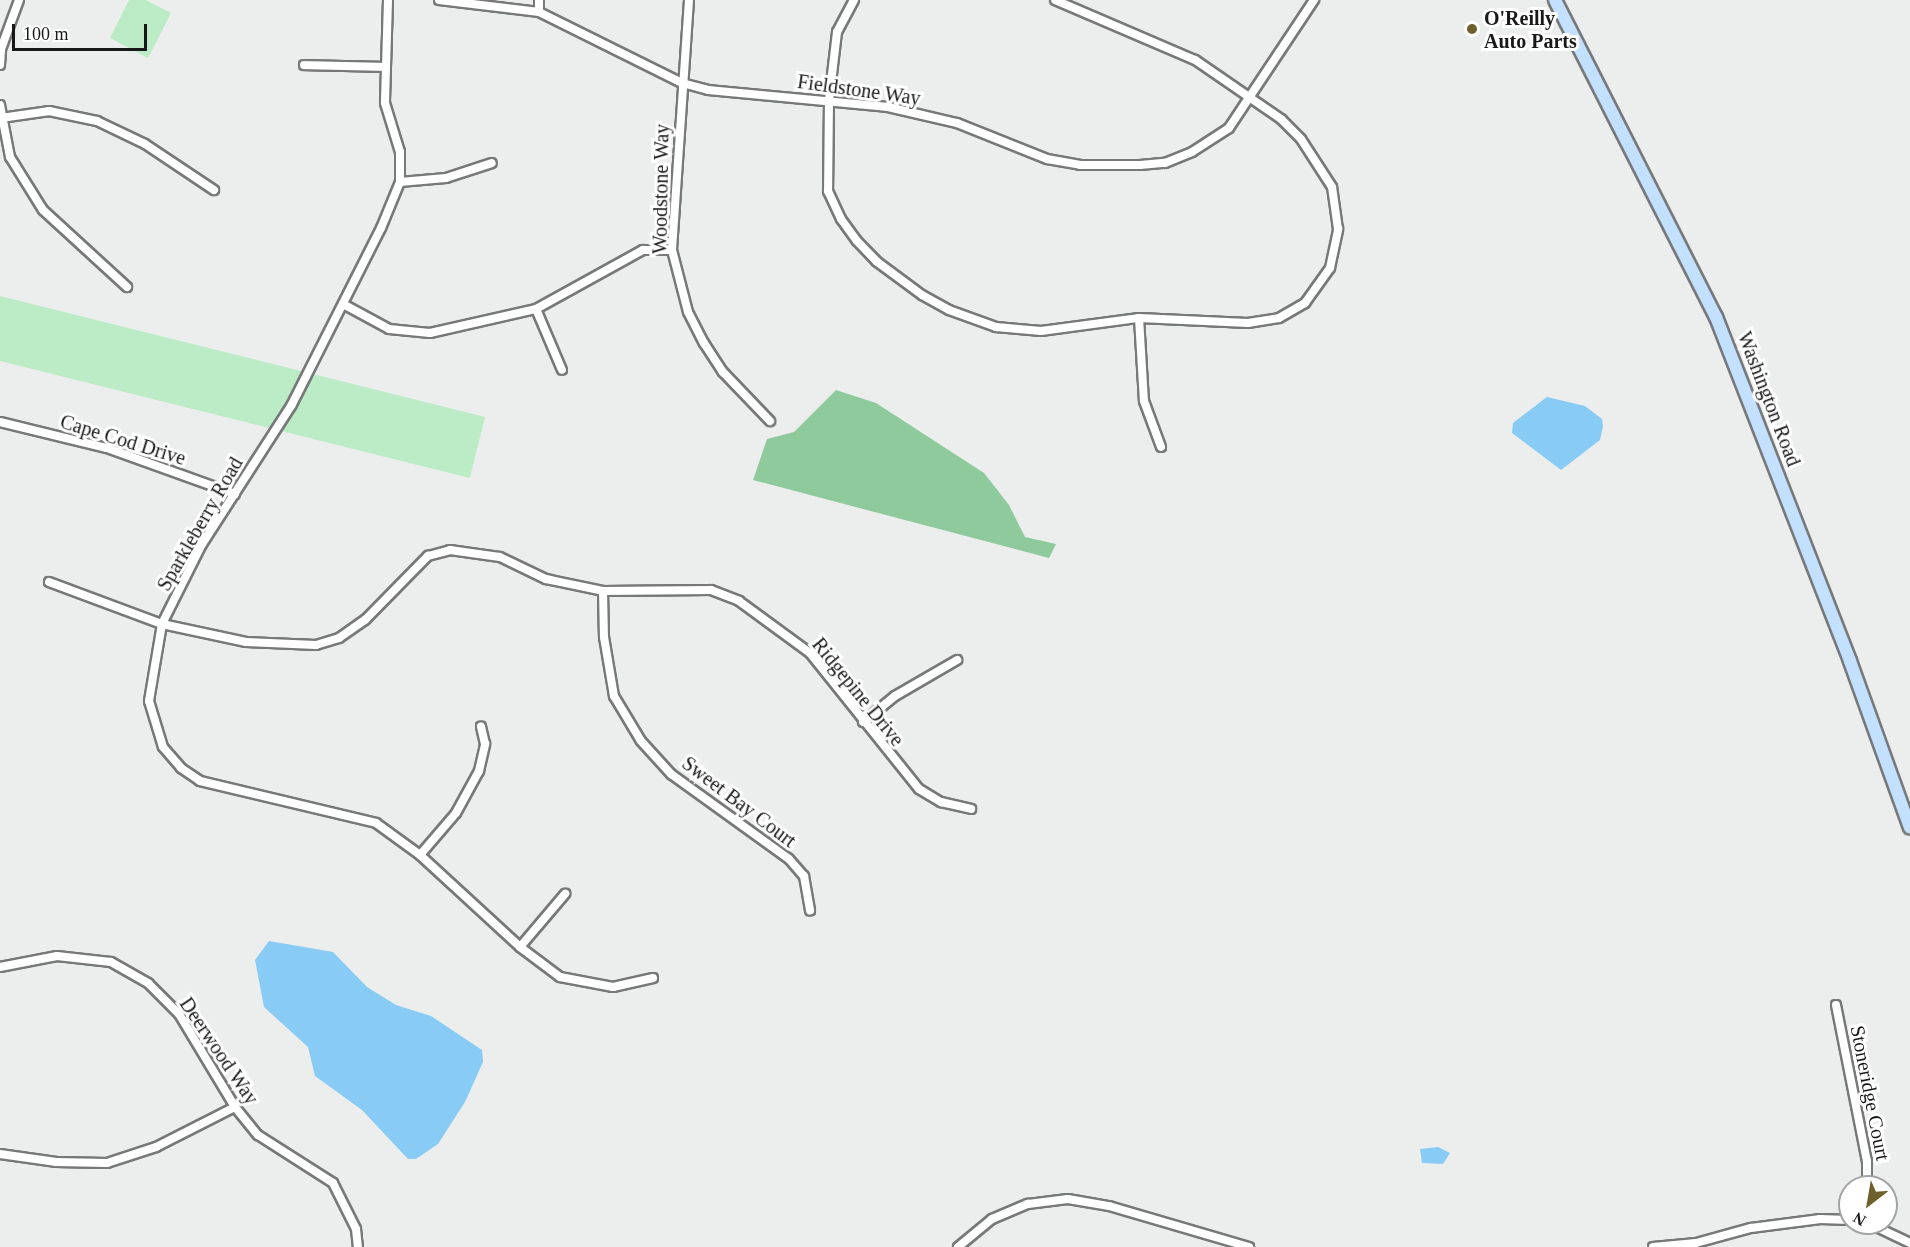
<!DOCTYPE html>
<html>
<head>
<meta charset="utf-8">
<style>
	body { margin:0 }
	#map { position:relative; width:1910px; height:1247px; overflow:hidden; background:#eceded; font-family:"Times New Roman",serif }
	div>[style] { position:absolute }
	.green>* { inset:0; background:#bcecc6; transform-origin:0 0 }
	.forest>* { inset:0; background:#8fca9c }
	.water>* { inset:0; background:#88ccf5 }
	.roads { filter:drop-shadow(2px 0 #777879) drop-shadow(-2px 0 #777879) drop-shadow(0 2px #777879) drop-shadow(0 -2px #777879) }
	.street>* { height:8px; margin:-4px; padding:0 4px; transform-origin:4px; border-radius:4px; background:#fff }
	.primary>* { height:12px; margin:-6px; padding:0 6px; transform-origin:6px; border-radius:6px; background:#c3e0fe }
	.dots>* { width:16px; height:16px; translate:-50% -50%; box-sizing:border-box; border:3px solid #fff; border-radius:50% }
	span { translate:-50% -50%; white-space:nowrap; text-align:center; line-height:1.15; -webkit-text-stroke:6px #fff; paint-order:stroke }
	.poi-label { font-size:20px; color:#181819; font-weight:700 }
	.left { translate:0 -50%; text-align:left }
	.street-label { font-size:20px; color:#181819 }
	.north { position:absolute; left:1838px; top:1175px; width:60px; height:60px; box-sizing:border-box; background:#fff; border:2px solid #a3a3a3; border-radius:50%; rotate:211deg; font-size:16px; font-weight:700; line-height:24px; text-align:center; color:#181819 }
	.north::after { content:''; display:block; margin:auto; width:21px; height:27px; background:#6e602d; clip-path:polygon(50% 0,100% 100%,50% 72%,0 100%) }
	.scale { position:absolute; left:12px; top:24px; width:135px; height:27px; box-sizing:border-box; border:3px solid #181819; border-top:0; padding-left:8px; font-size:18px; line-height:21px; white-space:nowrap; color:#181819; -webkit-text-stroke:4px #fff; paint-order:stroke }
</style>
</head>
<body>
<div id="map">
	<div class="green">
		<i style="clip-path:polygon(129px 0,146px 0,171px 13px,148px 58px,110px 38px)"></i>
		<i style="left:0;top:296px;width:500px;height:63px;rotate:14deg"></i>
	</div>
	<div class="forest">
		<i style="clip-path:polygon(836px 390px,876px 403px,984px 473px,1009px 505px,1025px 537px,1056px 544px,1049px 558px,753px 480px,767px 439px,794px 432px)"></i>
	</div>
	<div class="water">
		<i style="clip-path:polygon(1547px 397px,1585px 406px,1602px 419px,1603px 426px,1600px 440px,1561px 470px,1512px 433px,1513px 423px)"></i>
		<i style="clip-path:polygon(269px 941px,333px 952px,367px 987px,396px 1005px,431px 1016px,482px 1050px,483px 1062px,465px 1102px,438px 1144px,416px 1159px,408px 1159px,362px 1110px,315px 1076px,308px 1047px,264px 1007px,255px 960px)"></i>
		<i style="clip-path:polygon(1438px 1147px,1450px 1153px,1443px 1164px,1422px 1163px,1420px 1149px)"></i>
	</div>
	<div class="roads">
		<div class="street">
			<i style="left:388px;top:0;width:103px;rotate:91.7deg"></i>
			<i style="left:385px;top:103px;width:51px;rotate:73deg"></i>
			<i style="left:400px;top:152px;width:30px;rotate:90deg"></i>
			<i style="left:400px;top:182px;width:50px;rotate:112.4deg"></i>
			<i style="left:381px;top:228px;width:199px;rotate:116.8deg"></i>
			<i style="left:291px;top:406px;width:164px;rotate:122.8deg"></i>
			<i style="left:202px;top:544px;width:89px;rotate:116.6deg"></i>
			<i style="left:162px;top:624px;width:78px;rotate:99.6deg"></i>
			<i style="left:149px;top:701px;width:48px;rotate:73.1deg"></i>
			<i style="left:163px;top:747px;width:28px;rotate:49deg"></i>
			<i style="left:181px;top:768px;width:23px;rotate:34deg"></i>
			<i style="left:200px;top:781px;width:181px;rotate:13.4deg"></i>
			<i style="left:376px;top:823px;width:54px;rotate:36deg"></i>
			<i style="left:420px;top:855px;width:136px;rotate:42.6deg"></i>
			<i style="left:520px;top:947px;width:50px;rotate:36.9deg"></i>
			<i style="left:560px;top:977px;width:54px;rotate:10.7deg"></i>
			<i style="left:613px;top:987px;width:41px;rotate:-12.7deg"></i>
			<i style="left:439px;top:0;width:101px;rotate:6.8deg"></i>
			<i style="left:539px;top:12px;width:160px;rotate:26.4deg"></i>
			<i style="left:682px;top:83px;width:27px;rotate:15deg"></i>
			<i style="left:708px;top:90px;width:181px;rotate:5.4deg"></i>
			<i style="left:888px;top:107px;width:71px;rotate:13.1deg"></i>
			<i style="left:957px;top:123px;width:97px;rotate:21.8deg"></i>
			<i style="left:1047px;top:159px;width:34px;rotate:10deg"></i>
			<i style="left:1080px;top:165px;width:60px"></i>
			<i style="left:1140px;top:165px;width:25px;rotate:-5deg"></i>
			<i style="left:1165px;top:163px;width:29px;rotate:-22deg"></i>
			<i style="left:1192px;top:152px;width:44px;rotate:-33deg"></i>
			<i style="left:1229px;top:128px;width:154px;rotate:-56.4deg"></i>
			<i style="left:689px;top:0;width:251px;rotate:93.9deg"></i>
			<i style="left:672px;top:250px;width:64px;rotate:75.5deg"></i>
			<i style="left:688px;top:312px;width:35px;rotate:63deg"></i>
			<i style="left:704px;top:343px;width:35px;rotate:57deg"></i>
			<i style="left:723px;top:372px;width:68px;rotate:46.2deg"></i>
			<i style="left:854px;top:0;width:36px;rotate:118deg"></i>
			<i style="left:837px;top:32px;width:68px;rotate:96.7deg"></i>
			<i style="left:829px;top:100px;width:91px;rotate:90.6deg"></i>
			<i style="left:828px;top:191px;width:31px;rotate:65deg"></i>
			<i style="left:841px;top:219px;width:27px;rotate:54deg"></i>
			<i style="left:857px;top:241px;width:28px;rotate:46deg"></i>
			<i style="left:876px;top:261px;width:57px;rotate:36.5deg"></i>
			<i style="left:922px;top:295px;width:31px;rotate:29deg"></i>
			<i style="left:949px;top:310px;width:50px;rotate:19.9deg"></i>
			<i style="left:996px;top:327px;width:45px;rotate:5.1deg"></i>
			<i style="left:1041px;top:331px;width:99px;rotate:-7.6deg"></i>
			<i style="left:1139px;top:318px;width:109px;rotate:2.6deg"></i>
			<i style="left:1248px;top:323px;width:31px;rotate:-9deg"></i>
			<i style="left:1279px;top:318px;width:30px;rotate:-30deg"></i>
			<i style="left:1305px;top:303px;width:43px;rotate:-54.5deg"></i>
			<i style="left:1330px;top:268px;width:40px;rotate:-78deg"></i>
			<i style="left:1338px;top:229px;width:42px;rotate:-98.1deg"></i>
			<i style="left:1332px;top:187px;width:57px;rotate:-122.9deg"></i>
			<i style="left:1301px;top:139px;width:28px;rotate:-135deg"></i>
			<i style="left:1281px;top:119px;width:104px;rotate:-145.5deg"></i>
			<i style="left:1195px;top:60px;width:152px;rotate:-156.8deg"></i>
			<i style="left:539px;top:12px;width:12px;rotate:-90deg"></i>
			<i style="left:0;top:65px;width:16px;rotate:-86deg"></i>
			<i style="left:1px;top:49px;width:52px;rotate:-69.8deg"></i>
			<i style="left:304px;top:65px;width:80px;rotate:1.4deg"></i>
			<i style="left:0;top:105px;width:53px;rotate:79.1deg"></i>
			<i style="left:10px;top:157px;width:62px;rotate:58.1deg"></i>
			<i style="left:43px;top:210px;width:114px;rotate:42.5deg"></i>
			<i style="left:1px;top:118px;width:49px;rotate:-8.3deg"></i>
			<i style="left:49px;top:111px;width:49px;rotate:11.8deg"></i>
			<i style="left:97px;top:121px;width:53px;rotate:25.6deg"></i>
			<i style="left:145px;top:144px;width:83px;rotate:33.7deg"></i>
			<i style="left:400px;top:182px;width:46px;rotate:-5deg"></i>
			<i style="left:446px;top:178px;width:48px;rotate:-18.1deg"></i>
			<i style="left:343px;top:304px;width:52px;rotate:28.5deg"></i>
			<i style="left:389px;top:329px;width:41px;rotate:5.6deg"></i>
			<i style="left:430px;top:333px;width:109px;rotate:-12.8deg"></i>
			<i style="left:536px;top:309px;width:122px;rotate:-28.9deg"></i>
			<i style="left:643px;top:250px;width:29px"></i>
			<i style="left:536px;top:309px;width:66px;rotate:66.9deg"></i>
			<i style="left:1139px;top:318px;width:83px;rotate:86.6deg"></i>
			<i style="left:1144px;top:401px;width:49px;rotate:69.7deg"></i>
			<i style="left:0;top:422px;width:110px;rotate:13.7deg"></i>
			<i style="left:107px;top:448px;width:136px;rotate:19.8deg"></i>
			<i style="left:49px;top:582px;width:121px;rotate:20.4deg"></i>
			<i style="left:162px;top:624px;width:86px;rotate:12.1deg"></i>
			<i style="left:246px;top:642px;width:70px;rotate:2.5deg"></i>
			<i style="left:316px;top:645px;width:24px;rotate:-17deg"></i>
			<i style="left:339px;top:638px;width:32px;rotate:-35deg"></i>
			<i style="left:365px;top:620px;width:90px;rotate:-45.5deg"></i>
			<i style="left:428px;top:556px;width:23px;rotate:-15deg"></i>
			<i style="left:450px;top:550px;width:50px;rotate:8deg"></i>
			<i style="left:500px;top:557px;width:51px;rotate:25.6deg"></i>
			<i style="left:546px;top:579px;width:58px;rotate:11.9deg"></i>
			<i style="left:603px;top:591px;width:108px;rotate:-0.5deg"></i>
			<i style="left:711px;top:590px;width:30px;rotate:21deg"></i>
			<i style="left:739px;top:601px;width:88px;rotate:36.2deg"></i>
			<i style="left:810px;top:653px;width:174px;rotate:51.3deg"></i>
			<i style="left:919px;top:789px;width:26px;rotate:31deg"></i>
			<i style="left:941px;top:802px;width:31px;rotate:13deg"></i>
			<i style="left:603px;top:591px;width:46px;rotate:88.8deg"></i>
			<i style="left:604px;top:637px;width:60px;rotate:80.4deg"></i>
			<i style="left:614px;top:696px;width:52px;rotate:59deg"></i>
			<i style="left:641px;top:741px;width:45px;rotate:47.7deg"></i>
			<i style="left:671px;top:774px;width:145px;rotate:35.8deg"></i>
			<i style="left:789px;top:859px;width:23px;rotate:49deg"></i>
			<i style="left:804px;top:876px;width:35px;rotate:80deg"></i>
			<i style="left:863px;top:722px;width:41px;rotate:-39.1deg"></i>
			<i style="left:895px;top:696px;width:72px;rotate:-30.1deg"></i>
			<i style="left:420px;top:855px;width:55px;rotate:-49.4deg"></i>
			<i style="left:456px;top:813px;width:48px;rotate:-61.3deg"></i>
			<i style="left:479px;top:771px;width:28px;rotate:-77deg"></i>
			<i style="left:485px;top:744px;width:18px;rotate:-103deg"></i>
			<i style="left:520px;top:947px;width:70px;rotate:-49.7deg"></i>
			<i style="left:0;top:967px;width:58px;rotate:-10.9deg"></i>
			<i style="left:57px;top:956px;width:54px;rotate:6.3deg"></i>
			<i style="left:111px;top:962px;width:43px;rotate:29.6deg"></i>
			<i style="left:148px;top:983px;width:44px;rotate:45deg"></i>
			<i style="left:179px;top:1014px;width:109px;rotate:58.9deg"></i>
			<i style="left:235px;top:1107px;width:36px;rotate:51deg"></i>
			<i style="left:258px;top:1135px;width:89px;rotate:32.6deg"></i>
			<i style="left:333px;top:1183px;width:51px;rotate:63.4deg"></i>
			<i style="left:356px;top:1229px;width:18px;rotate:84deg"></i>
			<i style="left:1836px;top:1005px;width:159px;rotate:78.8deg"></i>
			<i style="left:1867px;top:1161px;width:26px;rotate:90deg"></i>
			<i style="left:0;top:1154px;width:57px;rotate:8.1deg"></i>
			<i style="left:56px;top:1162px;width:51px;rotate:1.1deg"></i>
			<i style="left:107px;top:1163px;width:52px;rotate:-18.1deg"></i>
			<i style="left:156px;top:1147px;width:89px;rotate:-26.9deg"></i>
			<i style="left:1868px;top:1223px;width:47px;rotate:25.5deg"></i>
			<i style="left:958px;top:1247px;width:44px;rotate:-39.5deg"></i>
			<i style="left:992px;top:1219px;width:39px;rotate:-23deg"></i>
			<i style="left:1028px;top:1204px;width:40px;rotate:-7.1deg"></i>
			<i style="left:1068px;top:1199px;width:42px;rotate:9.7deg"></i>
			<i style="left:1109px;top:1206px;width:146px;rotate:16.3deg"></i>
			<i style="left:1653px;top:1247px;width:43px;rotate:-5.3deg"></i>
			<i style="left:1696px;top:1243px;width:57px;rotate:-15.3deg"></i>
			<i style="left:1751px;top:1228px;width:70px;rotate:-7.4deg"></i>
			<i style="left:1820px;top:1219px;width:30px;rotate:2deg"></i>
		</div>
		<div class="primary">
			<i style="left:1555px;top:0;width:356px;rotate:63.1deg"></i>
			<i style="left:1716px;top:317px;width:369px;rotate:68.7deg"></i>
			<i style="left:1850px;top:661px;width:177px;rotate:70.2deg"></i>
		</div>
	</div>
	<div class="dots">
		<i style="left:1472px;top:29px;background:#6e602d"></i>
	</div>
	<div class="poi-label">
		<span class="left" style="left:1484px;top:30px">O'Reilly<br>Auto Parts</span>
	</div>
	<div class="street-label">
		<span style="left:859px;top:90px;rotate:8deg">Fieldstone Way</span>
		<span style="left:661px;top:189px;rotate:-89deg">Woodstone Way</span>
		<span style="left:1769px;top:399px;rotate:69deg">Washington Road</span>
		<span style="left:123px;top:440px;rotate:17deg">Cape Cod Drive</span>
		<span style="left:200px;top:524px;rotate:-60deg">Sparkleberry Road</span>
		<span style="left:858px;top:692px;rotate:51deg">Ridgepine Drive</span>
		<span style="left:739px;top:802px;rotate:37deg">Sweet Bay Court</span>
		<span style="left:219px;top:1051px;rotate:56deg">Deerwood Way</span>
		<span style="left:1870px;top:1093px;rotate:79deg">Stoneridge Court</span>
	</div>
	<div class="north">N</div>
	<div class="scale">100 m</div>
</div>
</body>
</html>
